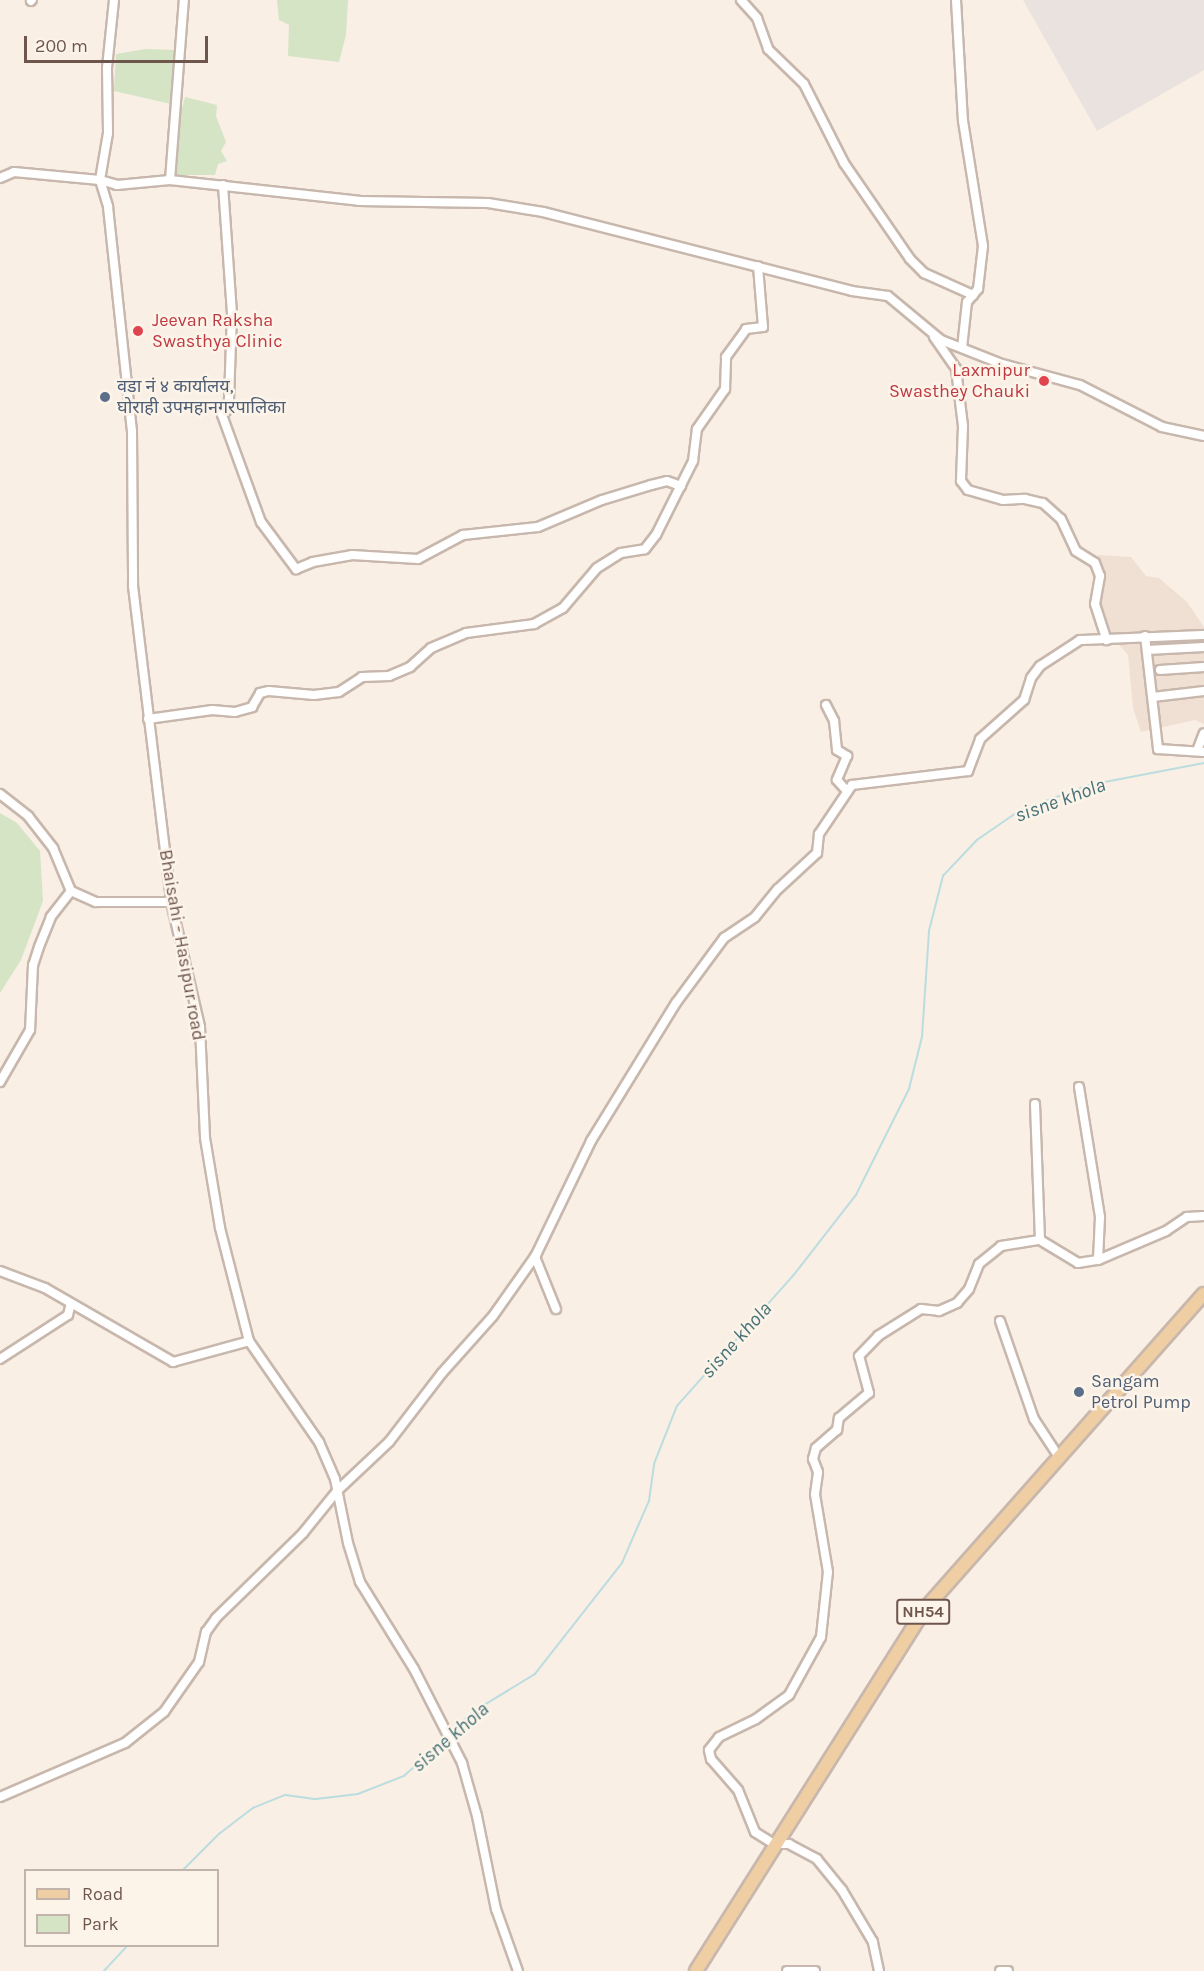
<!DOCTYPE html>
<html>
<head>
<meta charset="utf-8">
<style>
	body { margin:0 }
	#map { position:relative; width:1204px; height:1971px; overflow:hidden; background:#f9efe4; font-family:Karla,"Noto Sans Devanagari",sans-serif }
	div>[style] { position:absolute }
	.residential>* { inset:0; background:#f0e0d3 }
	.industrial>* { inset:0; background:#e9e2de }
	.green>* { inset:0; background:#d4e4c4 }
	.stream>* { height:1.5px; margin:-0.75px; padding:0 0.75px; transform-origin:0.75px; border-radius:0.75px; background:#bbdde0 }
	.roads { filter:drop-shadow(2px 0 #c8b7ac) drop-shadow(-2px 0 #c8b7ac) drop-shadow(0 2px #c8b7ac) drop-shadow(0 -2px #c8b7ac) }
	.minor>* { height:8px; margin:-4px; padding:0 4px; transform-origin:4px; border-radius:4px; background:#fff }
	.primary>* { height:12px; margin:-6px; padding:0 6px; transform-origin:6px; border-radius:6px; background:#f0cea4 }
	.dots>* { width:16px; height:16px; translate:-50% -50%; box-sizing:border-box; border:3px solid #fcf3e9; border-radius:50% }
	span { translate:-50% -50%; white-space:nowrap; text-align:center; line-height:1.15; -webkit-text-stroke:5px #fcf3e9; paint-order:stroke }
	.shield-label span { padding:2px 4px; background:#fcf3e9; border:2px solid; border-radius:4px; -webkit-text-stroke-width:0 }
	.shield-label { font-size:16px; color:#6e564d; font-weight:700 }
	.health-label { font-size:18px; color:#be3a42 }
	.left { translate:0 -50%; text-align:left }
	.right { translate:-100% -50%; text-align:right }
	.service-label { font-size:18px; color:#4e5e75 }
	.street-label { font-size:18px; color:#6e564d }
	.water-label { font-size:20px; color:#477378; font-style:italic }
	.legend { position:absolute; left:24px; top:1869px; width:195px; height:78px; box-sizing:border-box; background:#fcf3e9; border:2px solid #c3b4ab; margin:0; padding:8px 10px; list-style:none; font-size:18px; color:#6e564d }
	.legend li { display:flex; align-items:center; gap:12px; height:30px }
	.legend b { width:30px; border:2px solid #c3b4ab }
	.scale { position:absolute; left:24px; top:36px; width:184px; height:27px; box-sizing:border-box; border:3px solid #6e564d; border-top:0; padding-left:8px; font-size:18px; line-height:21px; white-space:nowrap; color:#6e564d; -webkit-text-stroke:4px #fcf3e9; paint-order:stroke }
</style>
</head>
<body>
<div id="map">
	<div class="residential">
		<i style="clip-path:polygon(1098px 555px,1131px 557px,1146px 576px,1159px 578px,1187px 602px,1204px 627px,1204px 724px,1195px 720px,1141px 732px,1133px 708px,1128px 655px,1108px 632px,1099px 608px,1104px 586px)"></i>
	</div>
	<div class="industrial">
		<i style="clip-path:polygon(1023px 0,1204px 0,1204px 70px,1097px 131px)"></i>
	</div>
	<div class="green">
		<i style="clip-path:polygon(277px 0,348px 0,346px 35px,339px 62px,288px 56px,289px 25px,279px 20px)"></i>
		<i style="clip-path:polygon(146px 49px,174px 50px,171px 104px,114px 91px,116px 54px)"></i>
		<i style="clip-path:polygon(185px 97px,217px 105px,216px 116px,226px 142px,221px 151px,227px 161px,218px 164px,215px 175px,177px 175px,176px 131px)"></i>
		<i style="clip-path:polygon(0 813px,17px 823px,40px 851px,43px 901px,21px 960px,0 993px)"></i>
	</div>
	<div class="stream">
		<i style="left:449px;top:1734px;width:33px;rotate:-43deg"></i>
		<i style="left:473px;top:1712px;width:73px;rotate:-31.5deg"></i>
		<i style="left:535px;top:1674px;width:141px;rotate:-51.9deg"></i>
		<i style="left:622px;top:1563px;width:68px;rotate:-66.5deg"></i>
		<i style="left:649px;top:1501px;width:37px;rotate:-82deg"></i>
		<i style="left:654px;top:1464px;width:62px;rotate:-68.4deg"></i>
		<i style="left:677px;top:1406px;width:174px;rotate:-48.3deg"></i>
		<i style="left:793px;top:1276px;width:103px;rotate:-52.1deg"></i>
		<i style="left:856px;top:1195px;width:119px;rotate:-63.4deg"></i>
		<i style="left:909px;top:1089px;width:54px;rotate:-76deg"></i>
		<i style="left:922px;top:1037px;width:106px;rotate:-86.2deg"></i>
		<i style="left:929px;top:931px;width:57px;rotate:-75.7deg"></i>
		<i style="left:943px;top:876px;width:50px;rotate:-46.6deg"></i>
		<i style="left:977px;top:840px;width:51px;rotate:-34.6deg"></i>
		<i style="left:1019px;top:811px;width:75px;rotate:-20.4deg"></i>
		<i style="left:1089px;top:785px;width:117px;rotate:-10.8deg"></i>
		<i style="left:183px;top:1870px;width:51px;rotate:-45deg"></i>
		<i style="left:219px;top:1834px;width:43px;rotate:-37.4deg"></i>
		<i style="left:253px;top:1808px;width:35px;rotate:-22deg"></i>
		<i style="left:286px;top:1795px;width:30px;rotate:8deg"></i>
		<i style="left:316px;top:1799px;width:42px;rotate:-6.8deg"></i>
		<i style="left:358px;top:1794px;width:49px;rotate:-21.4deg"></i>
		<i style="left:404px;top:1776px;width:57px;rotate:-42.1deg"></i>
		<i style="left:104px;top:1971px;width:34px;rotate:-47deg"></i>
	</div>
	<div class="roads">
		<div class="minor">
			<i style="left:114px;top:0;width:68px;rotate:95.9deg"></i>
			<i style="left:107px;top:68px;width:65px;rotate:89.1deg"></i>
			<i style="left:108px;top:133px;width:48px;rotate:99.7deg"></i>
			<i style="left:100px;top:180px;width:28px;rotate:73deg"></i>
			<i style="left:108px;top:207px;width:225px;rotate:83.9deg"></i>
			<i style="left:132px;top:431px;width:155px;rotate:89.6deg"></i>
			<i style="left:133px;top:586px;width:318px;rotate:83.1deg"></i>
			<i style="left:171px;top:902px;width:128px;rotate:76.9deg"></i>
			<i style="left:200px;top:1027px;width:111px;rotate:87.4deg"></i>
			<i style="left:205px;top:1138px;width:91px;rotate:80.5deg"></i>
			<i style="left:220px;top:1228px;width:117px;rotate:75.6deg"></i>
			<i style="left:249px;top:1341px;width:123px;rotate:55.3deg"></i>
			<i style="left:319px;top:1442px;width:40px;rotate:66.6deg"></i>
			<i style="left:335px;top:1479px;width:65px;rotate:78.5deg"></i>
			<i style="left:348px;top:1543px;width:41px;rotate:72.9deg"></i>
			<i style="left:360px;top:1582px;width:102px;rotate:58.2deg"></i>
			<i style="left:414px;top:1669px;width:106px;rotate:62.9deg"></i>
			<i style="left:462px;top:1763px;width:55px;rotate:74.2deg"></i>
			<i style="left:477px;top:1816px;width:95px;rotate:78.5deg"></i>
			<i style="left:496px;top:1909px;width:66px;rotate:70.5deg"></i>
			<i style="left:741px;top:0;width:24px;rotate:48deg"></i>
			<i style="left:757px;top:18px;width:33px;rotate:70deg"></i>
			<i style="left:768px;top:49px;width:50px;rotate:44.2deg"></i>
			<i style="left:804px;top:84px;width:89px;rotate:63.1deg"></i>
			<i style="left:844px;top:163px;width:116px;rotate:55.5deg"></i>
			<i style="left:910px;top:259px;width:20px;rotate:45deg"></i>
			<i style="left:924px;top:273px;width:54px;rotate:24.2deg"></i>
			<i style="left:956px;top:0;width:121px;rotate:86.7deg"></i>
			<i style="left:963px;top:121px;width:127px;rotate:80.9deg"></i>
			<i style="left:983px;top:246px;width:43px;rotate:96.6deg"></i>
			<i style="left:978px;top:289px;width:17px;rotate:130deg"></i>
			<i style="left:967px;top:302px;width:46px;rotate:96.2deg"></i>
			<i style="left:31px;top:1px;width:1px;rotate:-45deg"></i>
			<i style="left:0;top:178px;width:15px;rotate:-23deg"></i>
			<i style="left:14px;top:172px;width:86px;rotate:5.3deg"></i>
			<i style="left:100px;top:180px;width:18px;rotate:16deg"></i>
			<i style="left:117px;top:185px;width:53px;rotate:-5.4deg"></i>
			<i style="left:170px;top:180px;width:190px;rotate:6.3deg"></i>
			<i style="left:359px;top:201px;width:129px;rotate:0.9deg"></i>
			<i style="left:488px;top:203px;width:56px;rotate:9.3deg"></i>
			<i style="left:543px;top:212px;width:319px;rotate:14.3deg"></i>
			<i style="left:852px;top:291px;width:36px;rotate:8deg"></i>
			<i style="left:888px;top:296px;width:69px;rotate:39.7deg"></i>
			<i style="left:941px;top:340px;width:62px;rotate:21.6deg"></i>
			<i style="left:999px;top:363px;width:84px;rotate:15.2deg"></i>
			<i style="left:1080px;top:385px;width:92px;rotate:27.1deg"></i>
			<i style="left:1162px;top:427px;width:43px;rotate:12.1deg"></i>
			<i style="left:170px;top:180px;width:181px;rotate:-85.6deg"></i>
			<i style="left:223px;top:185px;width:129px;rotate:86deg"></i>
			<i style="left:232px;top:314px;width:85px;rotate:92deg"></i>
			<i style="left:229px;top:399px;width:11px;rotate:100deg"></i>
			<i style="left:227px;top:410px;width:7px;rotate:135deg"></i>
			<i style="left:222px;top:415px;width:114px;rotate:70deg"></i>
			<i style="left:261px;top:522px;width:59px;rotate:53.3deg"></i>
			<i style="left:296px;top:569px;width:18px;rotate:-22deg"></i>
			<i style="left:313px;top:562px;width:40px;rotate:-10deg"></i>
			<i style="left:352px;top:555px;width:66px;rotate:3.5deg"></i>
			<i style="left:418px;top:559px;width:51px;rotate:-28.1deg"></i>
			<i style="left:463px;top:535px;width:75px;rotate:-6.1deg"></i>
			<i style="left:538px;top:527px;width:69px;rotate:-22.9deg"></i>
			<i style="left:602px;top:500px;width:51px;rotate:-17deg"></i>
			<i style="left:651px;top:485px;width:16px;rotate:-14deg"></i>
			<i style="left:667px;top:481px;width:15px;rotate:20deg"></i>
			<i style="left:934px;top:337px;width:39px;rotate:55deg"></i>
			<i style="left:956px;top:369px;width:57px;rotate:83deg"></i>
			<i style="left:963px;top:426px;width:55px;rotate:92.1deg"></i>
			<i style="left:961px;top:481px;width:11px;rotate:52deg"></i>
			<i style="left:968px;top:490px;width:36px;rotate:16deg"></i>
			<i style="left:1003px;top:500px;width:22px;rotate:-3deg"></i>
			<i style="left:1025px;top:499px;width:18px;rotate:13deg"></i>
			<i style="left:1043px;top:503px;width:24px;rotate:42deg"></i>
			<i style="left:1061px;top:519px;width:35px;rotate:65deg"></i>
			<i style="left:1076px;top:551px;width:22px;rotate:32deg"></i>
			<i style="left:1095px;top:563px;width:14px;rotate:69deg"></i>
			<i style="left:1100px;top:576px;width:28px;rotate:100deg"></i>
			<i style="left:1095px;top:604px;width:38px;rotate:72deg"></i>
			<i style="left:1145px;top:636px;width:114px;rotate:83.4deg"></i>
			<i style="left:1158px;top:749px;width:46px;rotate:3.7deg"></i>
			<i style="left:1147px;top:650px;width:57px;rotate:-3deg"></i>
			<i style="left:1160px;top:670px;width:44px;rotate:-3.9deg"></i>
			<i style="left:1153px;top:697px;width:51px;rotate:-6.7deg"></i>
			<i style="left:826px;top:705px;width:18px;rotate:63deg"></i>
			<i style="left:834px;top:721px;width:29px;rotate:84deg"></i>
			<i style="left:837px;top:750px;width:12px;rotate:31deg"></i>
			<i style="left:847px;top:756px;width:26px;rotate:113deg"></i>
			<i style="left:837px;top:780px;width:13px;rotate:48deg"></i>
			<i style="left:148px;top:719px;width:65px;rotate:-8deg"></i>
			<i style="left:212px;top:710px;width:23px;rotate:5deg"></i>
			<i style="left:235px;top:712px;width:18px;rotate:-16deg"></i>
			<i style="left:252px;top:707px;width:16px;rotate:-60deg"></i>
			<i style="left:260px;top:693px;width:9px;rotate:-13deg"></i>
			<i style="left:269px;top:691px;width:45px;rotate:5.1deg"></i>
			<i style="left:314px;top:695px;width:25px;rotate:-7deg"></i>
			<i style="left:339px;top:692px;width:27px;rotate:-33deg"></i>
			<i style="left:362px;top:677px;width:27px;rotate:-2deg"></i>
			<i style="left:389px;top:676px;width:23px;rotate:-23deg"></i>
			<i style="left:410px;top:667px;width:28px;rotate:-42deg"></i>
			<i style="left:431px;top:648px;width:38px;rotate:-23deg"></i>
			<i style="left:466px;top:633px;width:69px;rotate:-7.5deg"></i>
			<i style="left:534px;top:624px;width:33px;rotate:-29deg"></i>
			<i style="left:563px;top:608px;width:52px;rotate:-49.6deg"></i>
			<i style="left:597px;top:568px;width:28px;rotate:-32deg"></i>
			<i style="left:621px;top:553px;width:24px;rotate:-9deg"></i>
			<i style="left:645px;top:549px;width:18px;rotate:-52deg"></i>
			<i style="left:656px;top:535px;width:83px;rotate:-63.4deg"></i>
			<i style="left:693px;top:461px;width:32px;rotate:-83deg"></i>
			<i style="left:697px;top:429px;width:49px;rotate:-55deg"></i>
			<i style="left:725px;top:389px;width:32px;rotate:-88deg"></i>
			<i style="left:726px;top:357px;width:34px;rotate:-54deg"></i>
			<i style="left:746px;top:329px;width:17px;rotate:-7deg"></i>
			<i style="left:763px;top:327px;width:61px;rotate:-94.7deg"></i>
			<i style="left:1197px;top:751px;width:19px;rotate:-69deg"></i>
			<i style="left:0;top:794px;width:36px;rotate:38deg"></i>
			<i style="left:28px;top:816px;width:41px;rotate:52deg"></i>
			<i style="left:53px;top:848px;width:47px;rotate:67.3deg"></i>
			<i style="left:71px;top:891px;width:33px;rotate:128deg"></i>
			<i style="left:51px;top:917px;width:32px;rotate:112deg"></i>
			<i style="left:39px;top:947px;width:19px;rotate:108deg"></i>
			<i style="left:33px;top:965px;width:65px;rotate:92.6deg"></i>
			<i style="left:30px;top:1030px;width:60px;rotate:120deg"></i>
			<i style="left:71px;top:891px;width:27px;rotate:24deg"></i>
			<i style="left:96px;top:902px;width:75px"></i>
			<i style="left:1079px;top:1087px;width:132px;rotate:80.8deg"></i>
			<i style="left:1100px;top:1217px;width:43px;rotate:92.7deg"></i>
			<i style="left:1035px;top:1104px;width:136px;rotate:87.9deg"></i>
			<i style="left:535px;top:1257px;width:56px;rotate:68deg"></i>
			<i style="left:0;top:1271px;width:48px;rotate:20.7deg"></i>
			<i style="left:45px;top:1288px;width:148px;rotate:30deg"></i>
			<i style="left:173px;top:1362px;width:79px;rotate:-15.4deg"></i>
			<i style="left:1000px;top:1321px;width:104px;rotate:70.9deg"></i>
			<i style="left:1034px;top:1419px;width:45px;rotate:56.7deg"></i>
			<i style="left:0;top:1359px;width:81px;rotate:-32.9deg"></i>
			<i style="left:68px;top:1315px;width:12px;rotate:-76deg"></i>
			<i style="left:0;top:1797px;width:136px;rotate:-23.4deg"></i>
			<i style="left:125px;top:1743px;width:50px;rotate:-38.5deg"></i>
			<i style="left:164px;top:1712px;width:61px;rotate:-55deg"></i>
			<i style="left:199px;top:1662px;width:31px;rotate:-77deg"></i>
			<i style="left:206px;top:1632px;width:17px;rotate:-54deg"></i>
			<i style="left:216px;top:1618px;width:122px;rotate:-44.3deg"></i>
			<i style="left:303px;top:1533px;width:55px;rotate:-50.9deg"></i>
			<i style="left:338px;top:1490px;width:70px;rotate:-43.3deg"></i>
			<i style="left:389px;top:1442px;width:87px;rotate:-52.5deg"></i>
			<i style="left:442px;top:1373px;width:76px;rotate:-48.2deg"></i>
			<i style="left:493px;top:1316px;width:75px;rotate:-54.8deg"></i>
			<i style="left:536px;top:1255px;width:127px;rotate:-64.2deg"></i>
			<i style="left:591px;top:1141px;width:162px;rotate:-58.4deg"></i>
			<i style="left:676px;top:1003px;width:81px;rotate:-53.6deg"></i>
			<i style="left:724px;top:938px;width:37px;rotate:-34deg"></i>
			<i style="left:755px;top:917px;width:36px;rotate:-51deg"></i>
			<i style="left:778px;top:889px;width:53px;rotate:-42.7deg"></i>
			<i style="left:817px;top:853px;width:19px;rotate:-84deg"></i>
			<i style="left:819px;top:834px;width:59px;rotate:-56deg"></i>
			<i style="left:852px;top:785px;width:117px;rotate:-6.9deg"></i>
			<i style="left:968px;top:771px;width:34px;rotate:-69deg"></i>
			<i style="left:980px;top:739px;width:59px;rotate:-41.6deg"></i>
			<i style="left:1024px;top:700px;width:23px;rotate:-72deg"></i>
			<i style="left:1031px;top:678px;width:15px;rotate:-53deg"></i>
			<i style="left:1040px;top:666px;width:48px;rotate:-33deg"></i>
			<i style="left:1080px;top:640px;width:124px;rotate:-2.3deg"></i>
			<i style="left:787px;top:1971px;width:28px"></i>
			<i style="left:879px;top:1971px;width:30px;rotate:-102deg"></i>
			<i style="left:873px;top:1942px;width:61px;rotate:-120.8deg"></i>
			<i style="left:842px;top:1890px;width:40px;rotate:-129deg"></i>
			<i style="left:817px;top:1859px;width:32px;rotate:-152deg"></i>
			<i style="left:789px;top:1844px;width:15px;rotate:180deg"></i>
			<i style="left:774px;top:1844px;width:22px;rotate:-148deg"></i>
			<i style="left:755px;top:1832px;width:45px;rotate:-112deg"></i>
			<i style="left:738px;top:1790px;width:41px;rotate:-131.1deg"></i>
			<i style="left:711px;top:1759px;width:9px;rotate:-103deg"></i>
			<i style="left:709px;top:1750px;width:16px;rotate:-52deg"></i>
			<i style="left:719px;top:1737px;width:41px;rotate:-25.9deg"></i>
			<i style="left:756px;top:1719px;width:41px;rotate:-36deg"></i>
			<i style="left:789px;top:1695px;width:66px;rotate:-61.1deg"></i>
			<i style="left:821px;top:1637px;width:65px;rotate:-83.9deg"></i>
			<i style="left:828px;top:1572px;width:79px;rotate:-99.5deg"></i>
			<i style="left:815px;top:1494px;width:22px;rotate:-82deg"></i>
			<i style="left:818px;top:1472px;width:14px;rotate:-111deg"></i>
			<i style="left:813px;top:1459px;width:11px;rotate:-75deg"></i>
			<i style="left:816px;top:1448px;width:28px;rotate:-41deg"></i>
			<i style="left:837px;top:1430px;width:12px;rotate:-81deg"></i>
			<i style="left:839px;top:1418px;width:39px;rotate:-40deg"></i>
			<i style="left:869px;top:1393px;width:38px;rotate:-105deg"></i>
			<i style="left:859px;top:1356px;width:28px;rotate:-46deg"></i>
			<i style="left:878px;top:1336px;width:51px;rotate:-32.1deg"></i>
			<i style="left:921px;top:1309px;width:18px;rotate:6deg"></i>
			<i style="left:939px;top:1311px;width:20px;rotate:-24deg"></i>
			<i style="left:957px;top:1303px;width:18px;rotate:-49deg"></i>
			<i style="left:969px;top:1289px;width:27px;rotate:-68deg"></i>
			<i style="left:979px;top:1264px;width:28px;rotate:-39deg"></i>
			<i style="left:1001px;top:1246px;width:39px;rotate:-9deg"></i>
			<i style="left:1040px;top:1240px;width:44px;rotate:31.2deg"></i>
			<i style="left:1078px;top:1263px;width:20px;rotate:-9deg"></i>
			<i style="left:1098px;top:1260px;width:74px;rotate:-23.1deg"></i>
			<i style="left:1166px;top:1231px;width:25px;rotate:-34deg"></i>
			<i style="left:1187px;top:1217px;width:17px;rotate:-3deg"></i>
			<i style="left:1000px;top:1971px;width:8px"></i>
		</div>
		<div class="primary">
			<i style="left:696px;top:1971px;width:427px;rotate:-57.7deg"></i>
			<i style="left:924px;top:1610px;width:422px;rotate:-48.5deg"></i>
		</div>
	</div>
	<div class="dots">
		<i style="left:138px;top:331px;background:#e0444e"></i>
		<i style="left:1044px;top:381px;background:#e0444e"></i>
		<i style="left:105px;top:397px;background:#5c6f8a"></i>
		<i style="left:1079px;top:1392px;background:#5c6f8a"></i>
	</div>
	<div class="shield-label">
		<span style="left:923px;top:1612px">NH54</span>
	</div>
	<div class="health-label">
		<span class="left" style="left:152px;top:331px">Jeevan Raksha<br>Swasthya Clinic</span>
		<span class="right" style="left:1030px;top:381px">Laxmipur<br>Swasthey Chauki</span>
	</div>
	<div class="service-label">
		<span class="left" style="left:117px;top:397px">वडा नं ४ कार्यालय,<br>घोराही उपमहानगरपालिका</span>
		<span class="left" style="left:1091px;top:1392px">Sangam<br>Petrol Pump</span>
	</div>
	<div class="street-label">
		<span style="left:182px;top:945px;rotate:80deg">Bhaisahi - Hasipur road</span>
	</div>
	<div class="water-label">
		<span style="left:1060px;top:800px;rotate:-20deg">sisne khola</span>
		<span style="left:736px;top:1340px;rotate:-48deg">sisne khola</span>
		<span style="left:450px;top:1737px;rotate:-41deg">sisne khola</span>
	</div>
	<ul class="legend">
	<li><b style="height:8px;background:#f0cea4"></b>Road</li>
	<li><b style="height:16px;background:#d4e4c4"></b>Park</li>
	</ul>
	<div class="scale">200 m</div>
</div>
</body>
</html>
